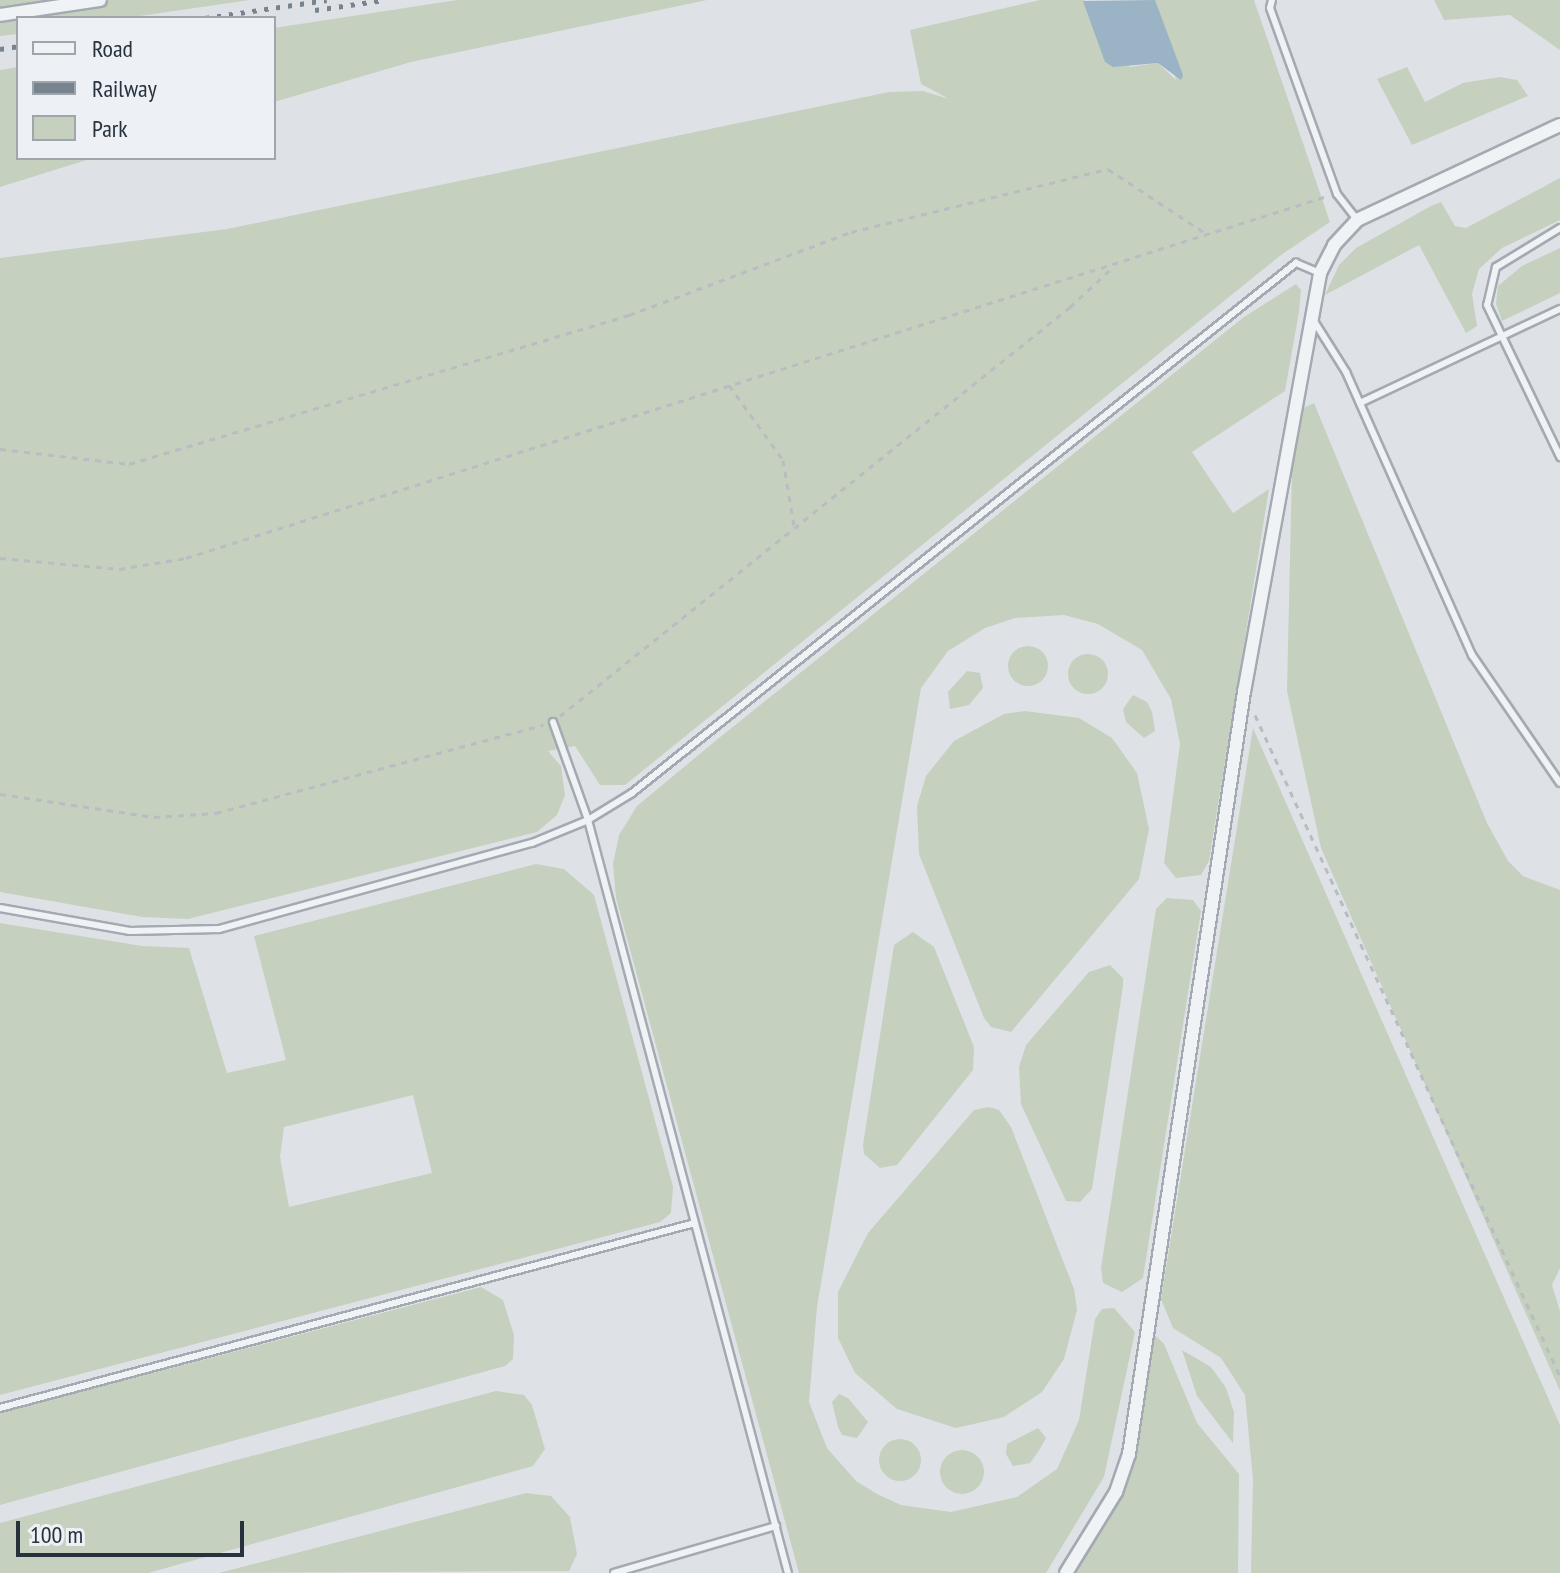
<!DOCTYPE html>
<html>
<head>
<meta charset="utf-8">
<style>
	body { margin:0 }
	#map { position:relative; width:1560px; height:1573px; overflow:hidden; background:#dee2e7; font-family:"PT Sans Narrow",sans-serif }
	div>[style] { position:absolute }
	.green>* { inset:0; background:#c5d0bf }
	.round { border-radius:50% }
	.water>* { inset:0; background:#9ab3c5 }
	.path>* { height:3px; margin-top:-1.5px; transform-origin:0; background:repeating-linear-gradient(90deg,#b8bdc1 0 6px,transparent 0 12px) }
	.roads { filter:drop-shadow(2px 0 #a4aab1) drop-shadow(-2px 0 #a4aab1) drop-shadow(0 2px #a4aab1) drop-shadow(0 -2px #a4aab1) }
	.service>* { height:6px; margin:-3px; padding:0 3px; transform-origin:3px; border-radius:3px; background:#f0f3f5 }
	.minor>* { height:12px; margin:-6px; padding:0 6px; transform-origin:6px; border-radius:6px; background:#f0f3f5 }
	.rail>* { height:5px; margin-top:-2.5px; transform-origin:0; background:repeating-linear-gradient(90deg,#788390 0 4px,transparent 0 12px) }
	span { translate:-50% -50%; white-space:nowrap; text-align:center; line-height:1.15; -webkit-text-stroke:8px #edf1f5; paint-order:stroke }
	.legend { position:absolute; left:16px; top:16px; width:260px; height:144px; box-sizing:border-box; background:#edf1f5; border:2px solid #9ea5ab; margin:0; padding:10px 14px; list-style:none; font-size:24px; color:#28323d }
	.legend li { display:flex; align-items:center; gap:16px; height:40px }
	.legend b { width:40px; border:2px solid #9ea5ab }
	.scale { position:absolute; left:16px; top:1521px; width:228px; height:36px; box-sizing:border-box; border:4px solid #28323d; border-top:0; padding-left:10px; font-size:24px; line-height:28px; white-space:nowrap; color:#28323d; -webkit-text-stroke:6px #edf1f5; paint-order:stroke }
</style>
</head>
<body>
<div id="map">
	<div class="green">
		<i style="clip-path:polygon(0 0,250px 0,126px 18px,18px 18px,18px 34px,0 36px)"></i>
		<i style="clip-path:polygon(457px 0,707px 0,411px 62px,274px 102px,274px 28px)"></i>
		<i style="clip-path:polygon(1040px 0,1084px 0,1130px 67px,1158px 63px,1176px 80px,1155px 0,1254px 0,1330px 222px,1281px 255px,625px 785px,600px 785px,575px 746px,548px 751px,561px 766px,565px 795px,557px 815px,537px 832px,188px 919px,142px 917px,0 892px,0 258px,227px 229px,889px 92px,923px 91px,949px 99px,921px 84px,910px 30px)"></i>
		<i style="clip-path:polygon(1434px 0,1560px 0,1560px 50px,1510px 15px,1444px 20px)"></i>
		<i style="clip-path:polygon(18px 67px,18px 158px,93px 158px,0 187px,0 70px)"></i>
		<i style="clip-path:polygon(1407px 67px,1425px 102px,1463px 83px,1500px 77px,1517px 80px,1528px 96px,1412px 145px,1377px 79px)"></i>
		<i style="clip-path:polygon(1560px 178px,1560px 220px,1502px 248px,1479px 269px,1472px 294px,1477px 326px,1466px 333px,1419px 245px,1325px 295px,1339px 265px,1356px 248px,1431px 206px,1441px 202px,1455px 226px,1466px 228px)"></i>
		<i style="clip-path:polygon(1560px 248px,1560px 293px,1502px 321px,1496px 304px,1498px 286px,1522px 266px)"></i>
		<i style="clip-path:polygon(1296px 284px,1301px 290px,1299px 312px,1285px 391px,1192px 452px,1233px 513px,1269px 489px,1209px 861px,1201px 875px,1176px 878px,1164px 863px,1180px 744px,1171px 699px,1142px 650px,1098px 624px,1064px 615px,1015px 618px,985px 628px,948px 651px,921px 688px,817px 1307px,809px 1402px,827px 1448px,856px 1481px,877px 1494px,901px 1505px,951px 1512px,1017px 1497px,1057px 1469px,1079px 1420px,1095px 1319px,1102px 1309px,1114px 1308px,1135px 1332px,1104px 1477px,1046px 1573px,799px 1573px,616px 898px,613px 864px,619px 835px,637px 806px,719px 738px,1244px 317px)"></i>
		<i style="clip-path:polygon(1314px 403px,1487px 823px,1508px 861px,1523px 876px,1560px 890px,1560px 1268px,1552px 1285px,1560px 1311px,1560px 1391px,1321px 848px,1287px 691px,1292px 469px,1303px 408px)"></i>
		<i class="round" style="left:1008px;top:646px;width:40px;height:40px"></i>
		<i class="round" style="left:1068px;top:654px;width:40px;height:40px"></i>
		<i style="clip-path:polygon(967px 671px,980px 673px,983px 688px,969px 705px,950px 709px,948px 692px)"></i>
		<i style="clip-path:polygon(1133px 695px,1147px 702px,1152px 712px,1155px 731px,1144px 738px,1126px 722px,1123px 709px)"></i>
		<i style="clip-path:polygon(1025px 711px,1079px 718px,1112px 738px,1137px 773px,1149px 829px,1139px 879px,1011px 1032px,991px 1027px,984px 1018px,919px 854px,917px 806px,926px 776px,954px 741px,1004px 714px)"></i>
		<i style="clip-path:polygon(1253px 728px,1560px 1425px,1560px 1573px,1251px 1573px,1253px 1480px,1245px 1395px,1221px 1358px,1173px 1328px,1161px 1299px)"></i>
		<i style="clip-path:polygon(evenodd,536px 864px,564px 869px,594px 895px,673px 1187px,671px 1213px,660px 1222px,0 1395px,0 923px,142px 946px,189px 948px,227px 1073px,286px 1060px,254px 936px,536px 864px,413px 1095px,432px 1173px,289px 1207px,280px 1157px,284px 1127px,413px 1095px)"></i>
		<i style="clip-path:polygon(1167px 898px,1193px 900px,1201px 911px,1143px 1278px,1122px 1292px,1103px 1283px,1101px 1268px,1156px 909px)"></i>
		<i style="clip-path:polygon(913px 932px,934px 947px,974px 1047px,973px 1070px,897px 1165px,880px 1168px,864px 1154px,863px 1145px,894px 945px)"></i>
		<i style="clip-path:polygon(1110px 965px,1123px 978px,1123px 986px,1092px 1189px,1080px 1202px,1066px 1201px,1021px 1104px,1019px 1067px,1026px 1045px,1089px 972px)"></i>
		<i style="clip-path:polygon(989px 1107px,999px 1110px,1011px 1127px,1074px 1289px,1077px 1310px,1064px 1359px,1042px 1392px,1004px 1417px,956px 1428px,897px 1409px,855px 1373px,838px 1338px,838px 1292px,868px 1233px,974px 1110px)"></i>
		<i style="clip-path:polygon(481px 1287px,503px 1300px,514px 1335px,513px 1359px,505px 1366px,0 1505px,0 1413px)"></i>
		<i style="clip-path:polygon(1155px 1335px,1164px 1344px,1197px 1423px,1239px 1474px,1238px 1573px,1075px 1573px,1118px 1493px,1139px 1423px)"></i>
		<i style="clip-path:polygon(1182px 1350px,1211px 1367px,1226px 1388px,1234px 1412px,1233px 1443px,1197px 1396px)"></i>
		<i style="clip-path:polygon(496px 1391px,524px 1395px,532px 1405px,545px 1449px,533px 1466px,148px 1573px,0 1573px,0 1523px)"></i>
		<i style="clip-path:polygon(839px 1394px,848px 1398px,868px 1422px,857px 1438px,842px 1435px,838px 1427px,832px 1402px)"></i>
		<i style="clip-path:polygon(1038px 1428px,1046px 1438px,1038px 1452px,1030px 1463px,1013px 1466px,1006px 1454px,1007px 1444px)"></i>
		<i class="round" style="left:879px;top:1439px;width:42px;height:42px"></i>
		<i class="round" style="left:940px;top:1450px;width:44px;height:44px"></i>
		<i style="clip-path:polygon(526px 1493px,551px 1496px,570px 1517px,577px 1554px,569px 1571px,219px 1573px)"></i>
	</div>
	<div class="water">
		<i style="clip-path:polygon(1155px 0,1183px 75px,1181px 80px,1158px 63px,1113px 67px,1105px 62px,1083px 1px)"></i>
	</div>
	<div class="path">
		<i style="left:729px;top:385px;width:92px;rotate:54.2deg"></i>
		<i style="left:783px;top:460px;width:67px;rotate:80.5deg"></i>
		<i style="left:0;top:449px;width:130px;rotate:6.6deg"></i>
		<i style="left:129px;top:464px;width:522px;rotate:-16.59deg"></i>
		<i style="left:629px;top:315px;width:237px;rotate:-20.5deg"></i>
		<i style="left:851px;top:232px;width:265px;rotate:-13.8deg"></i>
		<i style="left:1108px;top:169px;width:115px;rotate:33.3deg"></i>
		<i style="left:0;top:558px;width:120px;rotate:5.3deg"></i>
		<i style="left:119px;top:569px;width:68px;rotate:-9.3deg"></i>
		<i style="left:186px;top:558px;width:1197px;rotate:-17.6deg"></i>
		<i style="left:1255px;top:715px;width:728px;rotate:65.23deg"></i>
		<i style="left:560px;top:716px;width:654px;rotate:-38.73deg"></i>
		<i style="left:1070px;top:307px;width:59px;rotate:-42.9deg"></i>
		<i style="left:0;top:794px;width:156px;rotate:8.5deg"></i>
		<i style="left:154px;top:817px;width:62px;rotate:-3.7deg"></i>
		<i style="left:216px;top:813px;width:339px;rotate:-15.1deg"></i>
	</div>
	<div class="roads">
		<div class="service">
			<i style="left:1272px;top:0;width:8px;rotate:104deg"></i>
			<i style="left:1270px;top:8px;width:198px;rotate:70.2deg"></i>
			<i style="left:1337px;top:194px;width:33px;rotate:52deg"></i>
			<i style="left:1560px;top:228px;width:75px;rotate:148.6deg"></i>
			<i style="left:1496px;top:267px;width:39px;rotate:103deg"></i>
			<i style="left:1487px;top:305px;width:169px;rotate:64.3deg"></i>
			<i style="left:1312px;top:318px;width:64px;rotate:57.8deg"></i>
			<i style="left:1346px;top:372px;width:310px;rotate:66deg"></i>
			<i style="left:1472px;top:655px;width:155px;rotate:55.5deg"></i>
			<i style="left:1360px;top:403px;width:221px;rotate:-25.2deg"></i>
			<i style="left:553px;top:722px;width:104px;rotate:70.3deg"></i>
			<i style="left:588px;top:820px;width:779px;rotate:75.13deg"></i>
			<i style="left:0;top:908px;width:132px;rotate:10deg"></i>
			<i style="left:130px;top:931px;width:89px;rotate:-1.3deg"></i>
			<i style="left:219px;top:929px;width:325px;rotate:-15.4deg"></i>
			<i style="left:532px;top:843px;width:61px;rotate:-22.3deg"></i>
			<i style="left:588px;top:820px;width:52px;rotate:-31.5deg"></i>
			<i style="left:632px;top:793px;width:850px;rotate:-38.6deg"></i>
			<i style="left:1296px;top:263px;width:26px;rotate:23deg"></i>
			<i style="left:0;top:1408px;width:719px;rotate:-14.91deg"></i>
			<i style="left:614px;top:1573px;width:169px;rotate:-16.2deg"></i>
		</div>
		<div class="minor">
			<i style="left:0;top:15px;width:101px;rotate:-8.5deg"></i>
			<i style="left:1066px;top:1573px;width:95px;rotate:-58.3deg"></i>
			<i style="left:1116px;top:1492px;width:40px;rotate:-71.1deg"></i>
			<i style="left:1129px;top:1454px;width:771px;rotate:-81.42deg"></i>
			<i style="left:1244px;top:692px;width:426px;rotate:-79.7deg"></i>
			<i style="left:1320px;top:273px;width:31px;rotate:-63deg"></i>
			<i style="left:1334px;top:245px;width:34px;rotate:-47deg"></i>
			<i style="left:1357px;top:220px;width:224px;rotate:-25.1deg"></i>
		</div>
	</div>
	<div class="rail">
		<i style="left:315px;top:10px;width:70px;rotate:-8.2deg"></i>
		<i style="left:205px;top:18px;width:123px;rotate:-8.4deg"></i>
		<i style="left:0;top:49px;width:18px;rotate:-9deg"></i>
	</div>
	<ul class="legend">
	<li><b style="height:10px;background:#f0f3f5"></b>Road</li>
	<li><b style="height:10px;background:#788390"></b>Railway</li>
	<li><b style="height:22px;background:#c5d0bf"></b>Park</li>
	</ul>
	<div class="scale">100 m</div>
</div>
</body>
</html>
